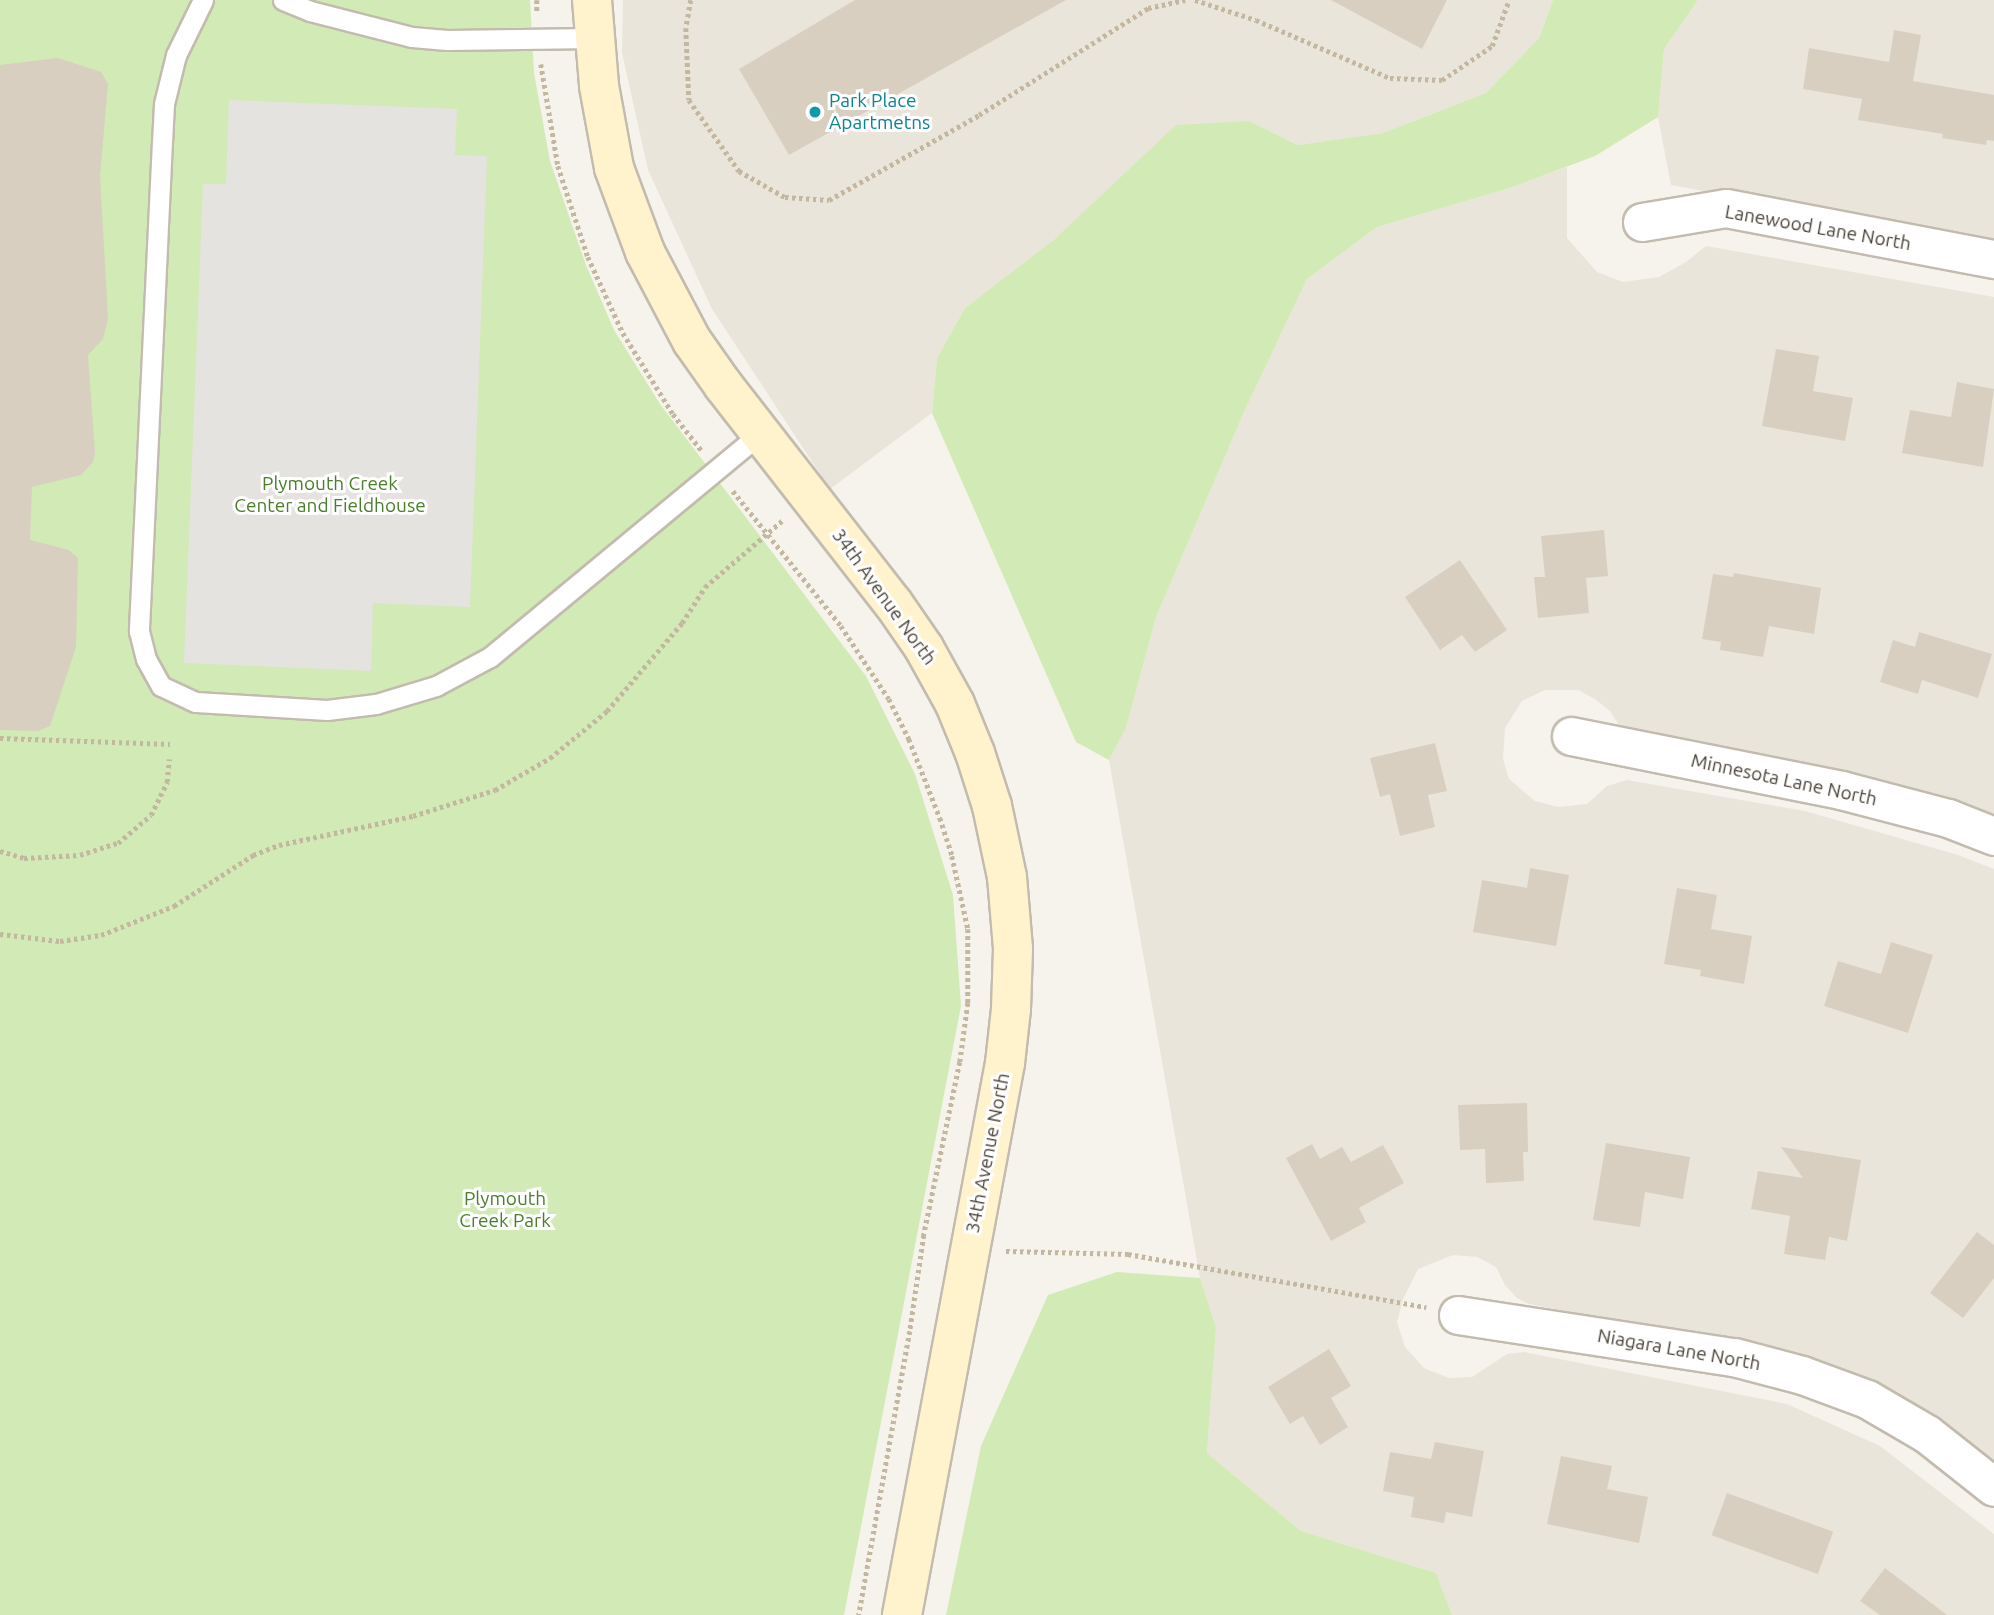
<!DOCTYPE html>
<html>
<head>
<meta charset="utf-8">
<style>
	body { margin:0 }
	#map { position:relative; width:1994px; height:1615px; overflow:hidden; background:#f6f3ec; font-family:Ubuntu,sans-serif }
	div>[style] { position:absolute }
	.residential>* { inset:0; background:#eae5da }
	.green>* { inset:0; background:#d2eab5 }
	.parking>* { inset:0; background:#e5e3e0 }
	.building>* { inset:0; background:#d8cfc1; transform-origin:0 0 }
	.path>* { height:4.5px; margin-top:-2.25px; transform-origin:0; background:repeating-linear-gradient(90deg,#c4b79f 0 3.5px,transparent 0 7px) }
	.roads { filter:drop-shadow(2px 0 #c2bbae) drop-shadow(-2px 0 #c2bbae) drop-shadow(0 2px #c2bbae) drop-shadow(0 -2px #c2bbae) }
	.lane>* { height:19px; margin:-9.5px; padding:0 9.5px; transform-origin:9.5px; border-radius:9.5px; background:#fff }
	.street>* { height:37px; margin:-18.5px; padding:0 18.5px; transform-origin:18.5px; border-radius:18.5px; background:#fff }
	.secondary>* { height:38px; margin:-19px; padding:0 19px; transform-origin:19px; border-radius:19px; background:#fff3cd }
	.dots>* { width:19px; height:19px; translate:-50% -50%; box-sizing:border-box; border:4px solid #fff; border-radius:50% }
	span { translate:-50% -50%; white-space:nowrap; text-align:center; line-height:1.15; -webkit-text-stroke:6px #fff; paint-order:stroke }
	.culture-label { font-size:19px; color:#0d838f }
	.left { translate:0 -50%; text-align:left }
	.street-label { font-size:19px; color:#4b4439 }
	.park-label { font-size:19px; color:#4a7f2a }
</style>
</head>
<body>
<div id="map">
	<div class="residential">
		<i style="clip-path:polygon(623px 0,1553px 0,1539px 38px,1486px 93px,1383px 133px,1298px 145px,1249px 121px,1056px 238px,965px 308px,937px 358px,932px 413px,830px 489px,712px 309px,648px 170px,622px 53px)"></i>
		<i style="clip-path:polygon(1698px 0,1994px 0,1994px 244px,1671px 185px,1658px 117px,1664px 49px)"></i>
		<i style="clip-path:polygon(1567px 167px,1567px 238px,1597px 272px,1623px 282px,1659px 277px,1686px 262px,1706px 246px,1994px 297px,1994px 816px,1861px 776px,1639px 740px,1624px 733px,1610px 711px,1595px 699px,1578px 690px,1545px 690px,1522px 701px,1505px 728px,1503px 759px,1509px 779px,1535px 801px,1558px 807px,1587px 804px,1607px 786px,1627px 780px,1805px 811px,1958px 855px,1994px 869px,1994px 1471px,1756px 1347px,1529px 1304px,1517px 1298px,1505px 1285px,1496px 1267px,1477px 1257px,1453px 1255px,1418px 1269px,1403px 1299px,1397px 1322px,1405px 1347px,1424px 1368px,1449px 1378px,1472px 1377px,1507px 1354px,1524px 1352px,1787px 1404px,1880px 1446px,1994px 1534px,1994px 1615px,1452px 1615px,1436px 1573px,1301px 1531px,1207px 1453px,1216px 1327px,1200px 1278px,1109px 760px,1126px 728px,1156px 617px,1244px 412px,1307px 279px,1377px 227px,1510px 188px)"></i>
	</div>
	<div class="green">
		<i style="clip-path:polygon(0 0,530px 0,534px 73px,550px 161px,586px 265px,614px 330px,660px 404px,866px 676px,915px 774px,953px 895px,961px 1006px,844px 1615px,0 1615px)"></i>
		<i style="clip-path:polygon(1553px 0,1698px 0,1664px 49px,1658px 117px,1595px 156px,1510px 188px,1377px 227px,1307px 279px,1244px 412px,1156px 617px,1126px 728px,1109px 760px,1076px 742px,932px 413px,937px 358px,965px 308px,1056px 238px,1176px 125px,1249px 121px,1298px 145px,1383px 133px,1486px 93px,1539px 38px)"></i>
		<i style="clip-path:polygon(1117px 1272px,1200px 1278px,1216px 1327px,1207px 1453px,1301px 1531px,1436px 1573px,1452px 1615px,946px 1615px,981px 1446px,1048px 1295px)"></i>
	</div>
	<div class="parking">
		<i style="clip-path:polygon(229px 100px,457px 109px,455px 155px,487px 156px,470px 607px,373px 603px,371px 671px,184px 663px,203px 184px,226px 184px)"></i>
	</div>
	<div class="building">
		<i style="clip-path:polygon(855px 0,1066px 0,789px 155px,739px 69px)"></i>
		<i style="clip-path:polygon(1331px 0,1447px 0,1422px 49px)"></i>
		<i style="clip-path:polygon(1894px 30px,1921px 35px,1913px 81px,1994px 95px,1994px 141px,1987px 140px,1986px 145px,1942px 138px,1943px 134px,1858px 120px,1862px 99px,1803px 89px,1809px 48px,1889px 62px)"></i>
		<i style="clip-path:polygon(58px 58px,101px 72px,108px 84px,100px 176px,108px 319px,103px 339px,88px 355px,95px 453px,93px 462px,81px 475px,32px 487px,30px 540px,69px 550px,78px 558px,76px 647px,50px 726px,38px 731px,0 730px,0 65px)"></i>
		<i style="clip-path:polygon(1776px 349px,1819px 356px,1813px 391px,1853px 398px,1845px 441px,1762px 426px)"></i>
		<i style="clip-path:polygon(1957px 382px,1994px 389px,1983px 467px,1902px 453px,1910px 410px,1951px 417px)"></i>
		<i style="clip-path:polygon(1604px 530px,1608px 576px,1586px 578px,1589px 613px,1538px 618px,1534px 577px,1545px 577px,1541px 536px)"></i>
		<i style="clip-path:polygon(1460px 560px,1507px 630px,1475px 652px,1462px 635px,1440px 650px,1405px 597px)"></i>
		<i style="clip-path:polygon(1734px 573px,1821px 588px,1814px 634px,1769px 626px,1763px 657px,1720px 650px,1721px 642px,1702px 639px,1713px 574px,1733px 577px)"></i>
		<i style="clip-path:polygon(1919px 632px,1992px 654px,1978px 698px,1922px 680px,1918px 694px,1880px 682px,1893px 640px,1915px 647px)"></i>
		<i style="clip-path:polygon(1435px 743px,1447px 791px,1428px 795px,1435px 827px,1400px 836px,1390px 794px,1380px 797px,1370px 758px)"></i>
		<i style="clip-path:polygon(1530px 868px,1569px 875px,1556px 946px,1473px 932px,1482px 880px,1527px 888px)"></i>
		<i style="clip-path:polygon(1677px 888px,1717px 895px,1711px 929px,1752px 936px,1744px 984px,1700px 976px,1701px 970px,1664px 964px)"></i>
		<i style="clip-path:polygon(1891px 942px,1933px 955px,1908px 1033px,1824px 1006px,1838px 961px,1881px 974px)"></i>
		<i style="clip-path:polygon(1527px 1103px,1528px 1152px,1523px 1152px,1524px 1181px,1486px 1183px,1485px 1149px,1460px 1150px,1458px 1105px)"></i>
		<i style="clip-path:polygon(1606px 1143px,1690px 1157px,1683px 1199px,1645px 1192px,1640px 1227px,1593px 1220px)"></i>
		<i style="clip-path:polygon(1312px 1144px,1320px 1159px,1342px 1147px,1351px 1162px,1383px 1145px,1404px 1183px,1359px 1208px,1366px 1222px,1331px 1241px,1286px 1158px)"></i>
		<i style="clip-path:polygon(1781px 1147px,1861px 1160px,1847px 1241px,1829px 1237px,1825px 1260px,1784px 1254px,1790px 1216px,1751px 1209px,1758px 1171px,1803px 1178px)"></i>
		<i style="clip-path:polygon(1977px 1232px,1994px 1245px,1994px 1278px,1963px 1318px,1930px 1293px)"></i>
		<i style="clip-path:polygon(1329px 1349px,1351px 1386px,1331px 1398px,1348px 1427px,1320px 1445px,1303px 1416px,1290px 1424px,1268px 1387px)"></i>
		<i style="clip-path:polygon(1435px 1442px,1484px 1451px,1472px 1517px,1446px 1512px,1444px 1523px,1411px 1517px,1414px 1497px,1383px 1491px,1390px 1452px,1431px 1459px)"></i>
		<i style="clip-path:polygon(1561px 1456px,1612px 1466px,1607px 1489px,1648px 1497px,1639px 1543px,1547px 1524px)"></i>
		<i style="left:1727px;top:1493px;width:113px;height:45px;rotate:20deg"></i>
		<i style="clip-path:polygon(1885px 1568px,1947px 1615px,1880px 1615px,1860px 1601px)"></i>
	</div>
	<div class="path">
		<i style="left:537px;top:0;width:13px;rotate:90deg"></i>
		<i style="left:691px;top:0;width:28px;rotate:100deg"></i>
		<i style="left:686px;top:28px;width:72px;rotate:87.6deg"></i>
		<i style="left:689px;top:100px;width:87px;rotate:54.8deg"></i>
		<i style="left:739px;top:171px;width:53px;rotate:29.5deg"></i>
		<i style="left:785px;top:197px;width:44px;rotate:3.9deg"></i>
		<i style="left:829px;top:200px;width:172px;rotate:-29.5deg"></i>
		<i style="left:979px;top:115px;width:200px;rotate:-32.3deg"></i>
		<i style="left:1148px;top:8px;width:38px;rotate:-12deg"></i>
		<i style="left:1195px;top:0;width:64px;rotate:18.2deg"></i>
		<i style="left:1256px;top:20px;width:146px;rotate:23.4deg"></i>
		<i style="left:1390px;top:78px;width:52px;rotate:2.2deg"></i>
		<i style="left:1442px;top:80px;width:60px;rotate:-34.2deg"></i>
		<i style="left:1492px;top:46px;width:49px;rotate:-69.7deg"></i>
		<i style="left:541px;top:64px;width:103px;rotate:80.5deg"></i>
		<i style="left:558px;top:166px;width:96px;rotate:71.8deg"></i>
		<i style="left:588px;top:257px;width:84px;rotate:65.3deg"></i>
		<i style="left:623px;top:333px;width:95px;rotate:58.3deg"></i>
		<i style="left:673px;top:414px;width:47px;rotate:51.9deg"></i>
		<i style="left:733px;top:491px;width:173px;rotate:51.3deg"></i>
		<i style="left:841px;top:626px;width:87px;rotate:56.7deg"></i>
		<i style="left:889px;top:699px;width:45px;rotate:63.4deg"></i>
		<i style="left:909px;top:739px;width:85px;rotate:68.6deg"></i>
		<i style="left:940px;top:818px;width:40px;rotate:72deg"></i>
		<i style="left:952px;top:856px;width:75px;rotate:77.6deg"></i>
		<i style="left:968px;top:929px;width:74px;rotate:90deg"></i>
		<i style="left:968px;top:1003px;width:60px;rotate:97.7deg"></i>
		<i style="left:960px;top:1062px;width:177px;rotate:101.8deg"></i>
		<i style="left:924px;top:1235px;width:97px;rotate:98.3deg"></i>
		<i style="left:910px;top:1331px;width:289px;rotate:100.2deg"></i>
		<i style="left:0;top:738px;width:170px;rotate:2deg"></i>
		<i style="left:0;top:851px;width:25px;rotate:16deg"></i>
		<i style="left:24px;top:858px;width:56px;rotate:-3.1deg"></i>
		<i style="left:80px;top:855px;width:40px;rotate:-18deg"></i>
		<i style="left:118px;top:843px;width:43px;rotate:-40.3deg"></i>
		<i style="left:151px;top:815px;width:37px;rotate:-64deg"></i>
		<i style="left:167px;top:782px;width:23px;rotate:-85deg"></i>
		<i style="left:0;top:934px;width:60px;rotate:6.7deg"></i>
		<i style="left:60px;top:941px;width:41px;rotate:-8.3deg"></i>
		<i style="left:101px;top:935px;width:79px;rotate:-21.7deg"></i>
		<i style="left:174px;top:906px;width:94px;rotate:-32.8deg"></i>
		<i style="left:253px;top:855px;width:28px;rotate:-21deg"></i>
		<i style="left:279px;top:845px;width:137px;rotate:-12.2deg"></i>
		<i style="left:413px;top:816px;width:86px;rotate:-17.6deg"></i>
		<i style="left:495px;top:790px;width:64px;rotate:-30.2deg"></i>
		<i style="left:550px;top:758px;width:74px;rotate:-39.5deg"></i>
		<i style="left:607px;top:711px;width:116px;rotate:-49.6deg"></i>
		<i style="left:682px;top:623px;width:43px;rotate:-57.4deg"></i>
		<i style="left:705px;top:587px;width:104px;rotate:-40.7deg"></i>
		<i style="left:1006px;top:1251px;width:122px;rotate:1.4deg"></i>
		<i style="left:1128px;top:1254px;width:303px;rotate:10.1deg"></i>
	</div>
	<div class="roads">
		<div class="lane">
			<i style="left:203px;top:0;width:61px;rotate:116.1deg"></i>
			<i style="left:176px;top:55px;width:50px;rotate:103.8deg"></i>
			<i style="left:164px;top:104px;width:37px;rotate:93deg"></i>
			<i style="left:162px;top:141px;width:491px;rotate:92.7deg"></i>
			<i style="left:139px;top:631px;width:29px;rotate:76deg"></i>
			<i style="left:146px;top:659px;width:31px;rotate:61deg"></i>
			<i style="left:161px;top:686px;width:38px;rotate:25deg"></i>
			<i style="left:196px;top:702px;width:131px;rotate:3.5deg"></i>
			<i style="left:327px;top:710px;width:49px;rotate:-7deg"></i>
			<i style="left:376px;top:704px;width:63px;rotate:-16.7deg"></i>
			<i style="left:436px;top:686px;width:61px;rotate:-28.2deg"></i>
			<i style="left:490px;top:657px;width:352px;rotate:-39.6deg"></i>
			<i style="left:283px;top:0;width:29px;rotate:22deg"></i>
			<i style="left:310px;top:11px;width:105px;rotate:14.3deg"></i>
			<i style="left:412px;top:37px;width:35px;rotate:5deg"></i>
			<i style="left:447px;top:40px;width:147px;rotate:-0.8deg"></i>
		</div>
		<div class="street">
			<i style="left:1642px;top:222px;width:85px;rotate:-9.5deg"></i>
			<i style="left:1726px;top:208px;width:273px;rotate:10.8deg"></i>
			<i style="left:1571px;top:736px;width:275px;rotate:11.3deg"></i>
			<i style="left:1841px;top:790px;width:111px;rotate:14.7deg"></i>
			<i style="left:1948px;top:818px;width:49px;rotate:21.4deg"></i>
			<i style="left:1458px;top:1315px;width:279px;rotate:8.7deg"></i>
			<i style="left:1734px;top:1357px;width:70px;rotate:14.8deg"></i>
			<i style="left:1802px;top:1375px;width:69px;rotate:20.3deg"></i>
			<i style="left:1867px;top:1399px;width:69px;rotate:30.3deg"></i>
			<i style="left:1927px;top:1434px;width:85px;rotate:38.3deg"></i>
		</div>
		<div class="secondary">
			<i style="left:592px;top:0;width:86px;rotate:85.3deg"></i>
			<i style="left:599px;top:86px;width:83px;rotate:79.6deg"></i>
			<i style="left:614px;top:168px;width:90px;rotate:69.7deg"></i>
			<i style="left:645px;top:252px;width:101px;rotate:62.2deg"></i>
			<i style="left:692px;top:341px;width:54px;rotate:54.8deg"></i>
			<i style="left:723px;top:385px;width:276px;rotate:52.1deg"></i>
			<i style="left:893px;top:603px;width:55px;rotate:55.4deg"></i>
			<i style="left:924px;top:648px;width:64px;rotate:61deg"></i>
			<i style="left:955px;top:704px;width:53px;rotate:67.8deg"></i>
			<i style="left:975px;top:753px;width:56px;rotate:72.2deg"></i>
			<i style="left:992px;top:806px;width:73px;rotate:78.1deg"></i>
			<i style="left:1007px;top:877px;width:72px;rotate:85.2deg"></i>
			<i style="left:1013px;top:949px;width:60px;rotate:91.9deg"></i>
			<i style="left:1011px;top:1009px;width:54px;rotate:96.3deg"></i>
			<i style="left:1005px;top:1063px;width:562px;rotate:100.57deg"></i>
		</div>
	</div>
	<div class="dots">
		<i style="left:815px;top:112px;background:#0f9aa8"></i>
	</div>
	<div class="culture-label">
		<span class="left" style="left:829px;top:112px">Park Place<br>Apartmetns</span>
	</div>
	<div class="street-label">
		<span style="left:1818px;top:228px;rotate:10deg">Lanewood Lane North</span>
		<span style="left:884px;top:597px;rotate:54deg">34th Avenue North</span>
		<span style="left:1784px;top:780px;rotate:12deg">Minnesota Lane North</span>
		<span style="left:988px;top:1153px;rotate:-79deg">34th Avenue North</span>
		<span style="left:1679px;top:1350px;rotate:10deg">Niagara Lane North</span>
	</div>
	<div class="park-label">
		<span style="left:330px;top:495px">Plymouth Creek<br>Center and Fieldhouse</span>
		<span style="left:505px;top:1210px">Plymouth<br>Creek Park</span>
	</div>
</div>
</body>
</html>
